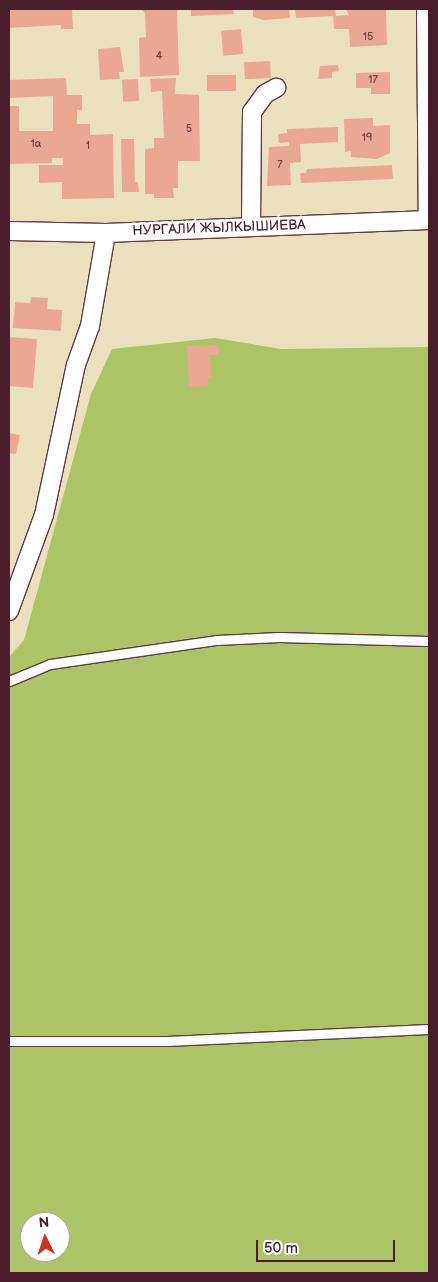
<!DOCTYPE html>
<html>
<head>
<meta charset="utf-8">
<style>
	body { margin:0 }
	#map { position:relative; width:438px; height:1282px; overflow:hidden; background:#eae0bd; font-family:"Balsamiq Sans",sans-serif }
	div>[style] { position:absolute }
	.green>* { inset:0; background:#adc368 }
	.building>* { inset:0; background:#eba890; transform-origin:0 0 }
	.roads { filter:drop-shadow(1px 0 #623c41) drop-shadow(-1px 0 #623c41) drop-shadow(0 1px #623c41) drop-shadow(0 -1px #623c41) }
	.lane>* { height:9px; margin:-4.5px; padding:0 4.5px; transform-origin:4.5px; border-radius:4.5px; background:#fff }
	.street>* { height:18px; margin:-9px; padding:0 9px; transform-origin:9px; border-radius:9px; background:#fff }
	span { translate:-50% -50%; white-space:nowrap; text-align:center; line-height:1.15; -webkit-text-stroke:5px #fff; paint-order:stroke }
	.number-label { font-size:11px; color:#724144 }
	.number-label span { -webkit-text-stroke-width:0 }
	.street-label { font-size:14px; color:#4a1f2b }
	.frame { position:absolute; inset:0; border:10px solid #4a1f2b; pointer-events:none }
	.north { position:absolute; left:20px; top:1212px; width:50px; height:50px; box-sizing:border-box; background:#fff; border:1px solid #b7a5aa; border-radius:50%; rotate:356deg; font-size:14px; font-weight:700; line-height:20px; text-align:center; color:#4a1f2b }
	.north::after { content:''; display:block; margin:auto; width:18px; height:22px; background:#c8321e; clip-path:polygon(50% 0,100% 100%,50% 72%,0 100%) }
	.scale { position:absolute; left:256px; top:1240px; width:139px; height:22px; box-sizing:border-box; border:2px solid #4a1f2b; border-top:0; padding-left:6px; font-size:15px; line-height:18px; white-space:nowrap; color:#4a1f2b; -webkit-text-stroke:4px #fff; paint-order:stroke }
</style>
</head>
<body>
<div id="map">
	<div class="green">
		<i style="clip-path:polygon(evenodd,215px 338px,281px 349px,429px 347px,429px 1273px,9px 1273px,9px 657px,24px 640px,91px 394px,112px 349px,215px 338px,30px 1222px,60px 1222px,60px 1252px,30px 1252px,30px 1222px)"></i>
	</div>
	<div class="building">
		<i style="clip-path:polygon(9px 9px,76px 9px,76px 10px,72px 10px,73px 29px,61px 29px,61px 25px,9px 28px)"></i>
		<i style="clip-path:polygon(141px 9px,177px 9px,179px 75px,140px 77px,139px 38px,146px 37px,145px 13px)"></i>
		<i style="clip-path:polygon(191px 9px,233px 9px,234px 14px,191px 16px)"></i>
		<i style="clip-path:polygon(253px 9px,289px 9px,290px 18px,264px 20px,253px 17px)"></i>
		<i style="clip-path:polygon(295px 9px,335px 9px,336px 16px,349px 15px,346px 9px,386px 9px,387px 45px,350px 47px,349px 29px,334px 29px,333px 16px,296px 18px)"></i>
		<i style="left:241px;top:29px;width:25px;height:20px;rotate:85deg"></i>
		<i style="clip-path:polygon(120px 47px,124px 72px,119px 72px,120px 79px,100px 80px,98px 49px)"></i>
		<i style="left:270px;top:61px;width:17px;height:26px;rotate:87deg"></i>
		<i style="clip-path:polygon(338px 65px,339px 71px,332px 72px,332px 78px,318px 79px,320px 66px)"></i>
		<i style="clip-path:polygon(390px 72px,390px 94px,371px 94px,371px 88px,356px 88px,356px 73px)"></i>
		<i style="left:236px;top:75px;width:16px;height:29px;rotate:90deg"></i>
		<i style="clip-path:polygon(66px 78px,67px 95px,82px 95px,82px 110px,77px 110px,77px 124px,90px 124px,90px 135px,113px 134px,114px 198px,62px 199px,62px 182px,39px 183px,39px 165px,63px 165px,63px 158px,52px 158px,52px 163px,9px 164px,9px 106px,19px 106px,19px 131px,53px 131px,53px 96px,9px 98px,9px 80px)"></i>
		<i style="clip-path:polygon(176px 78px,175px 94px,199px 95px,200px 161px,178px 161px,178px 188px,173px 188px,174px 198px,154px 198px,154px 194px,145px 194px,145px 149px,154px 148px,154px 138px,164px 138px,162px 91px,151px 92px,150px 79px)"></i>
		<i style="left:138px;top:79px;width:22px;height:16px;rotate:87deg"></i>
		<i style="clip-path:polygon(373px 118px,373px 126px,390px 125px,390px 153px,377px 159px,351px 157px,351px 151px,345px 152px,344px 119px)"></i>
		<i style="clip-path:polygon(338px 127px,338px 142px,300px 144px,301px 162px,290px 163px,291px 185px,267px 186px,269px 147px,289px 146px,289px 142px,279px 143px,278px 134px,287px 133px,287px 129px)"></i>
		<i style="clip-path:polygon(121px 139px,134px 139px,135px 182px,138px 182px,139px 192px,122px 192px)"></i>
		<i style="clip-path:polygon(392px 165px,393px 179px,301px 183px,300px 173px,306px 173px,307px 169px)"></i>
		<i style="clip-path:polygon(31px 297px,48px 298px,47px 309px,62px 310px,61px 331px,13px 328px,15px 302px,30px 303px)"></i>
		<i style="clip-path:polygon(9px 337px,37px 339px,33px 388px,9px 386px)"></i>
		<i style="clip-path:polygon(218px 345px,219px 355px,210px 355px,211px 378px,208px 378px,208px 386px,189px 387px,187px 346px)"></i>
		<i style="clip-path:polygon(9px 433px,20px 435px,16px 454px,9px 453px)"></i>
	</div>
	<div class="roads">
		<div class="lane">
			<i style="left:9px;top:681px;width:44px;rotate:-22.5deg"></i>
			<i style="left:50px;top:664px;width:169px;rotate:-8.2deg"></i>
			<i style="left:217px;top:640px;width:62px;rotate:-2.8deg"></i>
			<i style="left:279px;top:637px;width:150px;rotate:1.5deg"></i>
			<i style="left:9px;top:1041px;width:158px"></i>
			<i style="left:167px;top:1041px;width:262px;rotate:-2.6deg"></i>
		</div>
		<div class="street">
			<i style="left:426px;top:9px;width:211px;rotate:89.5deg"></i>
			<i style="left:251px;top:226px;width:114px;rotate:-89.5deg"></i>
			<i style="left:252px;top:112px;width:22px;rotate:-54deg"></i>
			<i style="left:265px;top:94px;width:13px;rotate:-29deg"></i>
			<i style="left:9px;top:231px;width:97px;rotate:1.2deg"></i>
			<i style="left:106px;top:233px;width:323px;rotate:-2.3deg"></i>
			<i style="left:9px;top:611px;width:102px;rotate:-70deg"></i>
			<i style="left:44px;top:515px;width:153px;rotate:-78deg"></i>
			<i style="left:76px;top:365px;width:41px;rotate:-70.3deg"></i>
			<i style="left:90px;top:326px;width:94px;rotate:-80.2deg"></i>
		</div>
	</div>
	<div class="number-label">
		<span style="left:368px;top:37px">15</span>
		<span style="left:159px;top:56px">4</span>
		<span style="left:373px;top:80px">17</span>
		<span style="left:189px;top:129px">5</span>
		<span style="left:367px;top:138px">19</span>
		<span style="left:36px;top:144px">1а</span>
		<span style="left:88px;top:146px">1</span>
		<span style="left:280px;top:165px">7</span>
	</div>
	<div class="street-label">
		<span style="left:219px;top:228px;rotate:-2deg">НУРГАЛИ ЖЫЛКЫШИЕВА</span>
	</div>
	<div class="frame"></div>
	<div class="north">N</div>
	<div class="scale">50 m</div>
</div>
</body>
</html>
